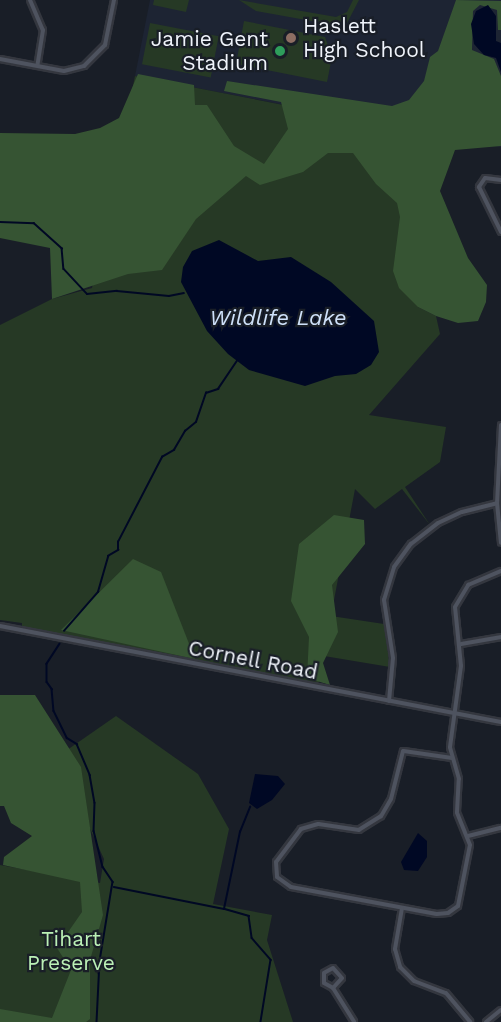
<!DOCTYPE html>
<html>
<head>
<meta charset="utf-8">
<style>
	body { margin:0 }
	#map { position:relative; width:501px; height:1022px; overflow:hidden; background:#191e27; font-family:"Work Sans",sans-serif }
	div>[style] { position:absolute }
	.built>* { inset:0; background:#1d2433 }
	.green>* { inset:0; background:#263925; transform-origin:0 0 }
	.forest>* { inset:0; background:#365433 }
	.water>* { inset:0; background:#000824 }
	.stream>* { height:1.5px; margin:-0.75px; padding:0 0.75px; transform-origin:0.75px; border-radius:0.75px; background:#000824 }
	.roads { filter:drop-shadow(2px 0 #34373f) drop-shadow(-2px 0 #34373f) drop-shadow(0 2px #34373f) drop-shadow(0 -2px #34373f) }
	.minor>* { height:4px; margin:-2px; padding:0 2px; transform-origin:2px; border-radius:2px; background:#4e535f }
	.dots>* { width:16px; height:16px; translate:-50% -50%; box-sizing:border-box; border:3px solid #191e27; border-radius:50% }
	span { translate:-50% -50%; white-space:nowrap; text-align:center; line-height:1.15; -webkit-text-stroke:4.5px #191e27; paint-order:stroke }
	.poi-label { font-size:21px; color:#f0f4fb }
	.left { translate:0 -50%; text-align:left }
	.right { translate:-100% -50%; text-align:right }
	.street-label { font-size:21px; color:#f0f4fb }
	.park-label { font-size:21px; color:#bbf0b6 }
	.water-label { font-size:22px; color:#cfe1f9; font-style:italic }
</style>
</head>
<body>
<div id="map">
	<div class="built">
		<i style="clip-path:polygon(150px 0,501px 0,501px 147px,135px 76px)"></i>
	</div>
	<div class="green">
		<i style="clip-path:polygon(154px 0,189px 0,186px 12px,153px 5px)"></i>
		<i style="clip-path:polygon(239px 0,336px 17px,347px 12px,353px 0,359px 0,345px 27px,256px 11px)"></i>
		<i style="clip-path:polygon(244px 21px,325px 37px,332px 57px,327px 82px,236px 64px)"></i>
		<i style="left:150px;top:23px;width:70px;height:42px;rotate:11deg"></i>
		<i style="clip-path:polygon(135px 76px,422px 132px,418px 307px,436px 316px,440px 334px,369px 415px,446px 427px,440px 462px,405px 487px,430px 525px,402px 489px,375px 509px,355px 489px,331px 616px,384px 624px,390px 667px,324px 656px,318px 685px,22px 627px,22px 623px,0 620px,0 325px,52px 299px,92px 288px)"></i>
		<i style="clip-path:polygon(116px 716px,198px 774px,229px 829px,213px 904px,272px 915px,267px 940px,293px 1022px,0 1022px,0 865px,100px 883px,104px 859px,57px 757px)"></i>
	</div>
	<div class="forest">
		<i style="clip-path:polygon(456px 0,501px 1px,501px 30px,498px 30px,497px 10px,480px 5px,473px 11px,472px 50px,494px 59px,501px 76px,501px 146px,455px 150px,440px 191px,468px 258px,487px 285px,486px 302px,478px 321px,458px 323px,436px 316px,418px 307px,399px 288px,393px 271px,400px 217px,397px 203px,376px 184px,353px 153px,328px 153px,303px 172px,260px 185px,246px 176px,196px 219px,162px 270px,128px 274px,52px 299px,50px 248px,0 238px,0 133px,75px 134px,100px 128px,119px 118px,138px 74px,194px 85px,195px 105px,207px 105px,234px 146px,264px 164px,288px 129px,281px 102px,224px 91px,227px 81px,392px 106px,409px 100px,424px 81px,430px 57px,438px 51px)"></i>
		<i style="clip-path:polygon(334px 515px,364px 520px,365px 544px,332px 585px,338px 632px,323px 663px,330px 685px,307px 678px,309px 637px,291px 601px,299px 544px)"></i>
		<i style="clip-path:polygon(133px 559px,161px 572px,195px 659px,61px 630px)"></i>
		<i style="clip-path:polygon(0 695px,35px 695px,81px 767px,103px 915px,90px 960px,90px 1019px,86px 1022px,0 1022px,0 1009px,52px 1018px,71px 970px,57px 948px,82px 912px,80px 882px,3px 865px,4px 857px,32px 836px,11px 823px,4px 806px,0 806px)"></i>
	</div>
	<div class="water">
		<i style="clip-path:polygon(488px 5px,496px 16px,496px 41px,501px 43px,501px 72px,496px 58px,484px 55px,474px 44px,471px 24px,476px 11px)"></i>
		<i style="clip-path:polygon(219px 240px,258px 261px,291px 257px,331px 282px,374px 321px,379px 352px,371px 365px,356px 374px,335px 376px,305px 386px,249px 370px,228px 354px,207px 331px,181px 282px,183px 267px,192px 251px)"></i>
		<i style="clip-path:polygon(255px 774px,278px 776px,285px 784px,272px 800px,257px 809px,249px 803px)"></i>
		<i style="clip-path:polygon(418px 833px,427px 841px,427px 857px,418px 871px,404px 870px,401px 862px)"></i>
	</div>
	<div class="stream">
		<i style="left:0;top:222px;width:34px;rotate:2deg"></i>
		<i style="left:34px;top:223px;width:38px;rotate:42deg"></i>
		<i style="left:62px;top:248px;width:21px;rotate:85deg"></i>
		<i style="left:64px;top:269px;width:34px;rotate:47deg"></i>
		<i style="left:87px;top:294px;width:30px;rotate:-6deg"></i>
		<i style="left:117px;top:291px;width:52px;rotate:5.5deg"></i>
		<i style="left:169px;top:296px;width:15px;rotate:-11deg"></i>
		<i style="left:64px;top:631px;width:52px;rotate:-48.9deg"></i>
		<i style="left:98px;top:592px;width:37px;rotate:-74deg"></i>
		<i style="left:108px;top:556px;width:12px;rotate:-31deg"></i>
		<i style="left:118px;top:550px;width:8px;rotate:-90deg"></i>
		<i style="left:118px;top:542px;width:96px;rotate:-62.6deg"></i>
		<i style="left:162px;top:457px;width:14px;rotate:-30deg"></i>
		<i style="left:174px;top:450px;width:22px;rotate:-60deg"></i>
		<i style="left:185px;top:431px;width:14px;rotate:-39deg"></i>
		<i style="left:196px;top:422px;width:31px;rotate:-71deg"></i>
		<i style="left:206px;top:393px;width:13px;rotate:-18deg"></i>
		<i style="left:218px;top:389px;width:34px;rotate:-56deg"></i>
		<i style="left:60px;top:644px;width:24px;rotate:123deg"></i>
		<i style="left:47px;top:664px;width:18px;rotate:90deg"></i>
		<i style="left:47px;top:682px;width:9px;rotate:54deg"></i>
		<i style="left:52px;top:689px;width:22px;rotate:85deg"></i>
		<i style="left:54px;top:711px;width:30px;rotate:64deg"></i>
		<i style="left:67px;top:738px;width:12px;rotate:31deg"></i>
		<i style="left:77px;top:744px;width:34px;rotate:67deg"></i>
		<i style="left:90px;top:775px;width:28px;rotate:80deg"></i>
		<i style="left:95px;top:803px;width:28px;rotate:92deg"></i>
		<i style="left:94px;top:831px;width:37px;rotate:76deg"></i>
		<i style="left:103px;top:867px;width:18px;rotate:56deg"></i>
		<i style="left:113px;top:882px;width:80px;rotate:99.3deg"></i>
		<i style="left:100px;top:961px;width:61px;rotate:92.8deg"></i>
		<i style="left:114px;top:887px;width:112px;rotate:11.3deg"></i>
		<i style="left:224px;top:909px;width:79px;rotate:-78.3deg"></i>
		<i style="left:240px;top:832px;width:27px;rotate:-68deg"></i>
		<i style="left:225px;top:909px;width:25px;rotate:16deg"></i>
		<i style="left:249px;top:916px;width:22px;rotate:82deg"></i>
		<i style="left:252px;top:938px;width:29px;rotate:49deg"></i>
		<i style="left:271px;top:960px;width:63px;rotate:99.2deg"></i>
	</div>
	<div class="roads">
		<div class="minor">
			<i style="left:30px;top:0;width:33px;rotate:67deg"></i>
			<i style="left:43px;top:30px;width:36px;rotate:99deg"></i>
			<i style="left:0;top:59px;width:65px;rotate:10.6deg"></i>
			<i style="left:64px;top:71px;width:21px;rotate:-14deg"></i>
			<i style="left:84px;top:66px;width:30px;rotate:-45deg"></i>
			<i style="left:105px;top:45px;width:46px;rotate:-78.7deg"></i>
			<i style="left:501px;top:180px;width:16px;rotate:-173deg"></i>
			<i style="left:485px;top:178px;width:11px;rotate:124deg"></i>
			<i style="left:479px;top:187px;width:50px;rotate:63.9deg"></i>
			<i style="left:501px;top:425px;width:78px;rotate:92.9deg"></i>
			<i style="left:497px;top:503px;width:40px;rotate:84.3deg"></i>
			<i style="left:0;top:626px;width:510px;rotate:10.85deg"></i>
			<i style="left:461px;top:644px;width:41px;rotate:-9.9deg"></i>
			<i style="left:389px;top:701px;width:43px;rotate:-84.7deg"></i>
			<i style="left:393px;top:658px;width:59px;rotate:-98.8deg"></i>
			<i style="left:384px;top:600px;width:34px;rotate:-73deg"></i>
			<i style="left:394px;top:567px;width:29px;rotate:-54deg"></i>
			<i style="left:411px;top:544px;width:34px;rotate:-38deg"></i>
			<i style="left:438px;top:523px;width:26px;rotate:-25deg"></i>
			<i style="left:462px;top:512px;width:36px;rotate:-14deg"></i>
			<i style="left:452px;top:758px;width:49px;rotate:-171.9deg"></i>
			<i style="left:403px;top:751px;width:49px;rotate:104deg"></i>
			<i style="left:391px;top:799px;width:20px;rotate:120deg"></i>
			<i style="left:381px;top:816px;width:26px;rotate:148deg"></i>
			<i style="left:359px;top:830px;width:41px;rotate:-171.7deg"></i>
			<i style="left:318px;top:824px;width:18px;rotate:164deg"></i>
			<i style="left:301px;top:829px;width:41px;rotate:127.1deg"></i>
			<i style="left:276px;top:862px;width:15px;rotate:86deg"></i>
			<i style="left:277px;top:877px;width:17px;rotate:36deg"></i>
			<i style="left:291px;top:887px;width:148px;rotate:10.5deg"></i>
			<i style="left:437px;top:914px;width:11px;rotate:-5deg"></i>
			<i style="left:448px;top:913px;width:12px;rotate:-35deg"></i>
			<i style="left:458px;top:906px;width:62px;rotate:-78.9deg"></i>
			<i style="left:470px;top:845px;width:35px;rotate:-112deg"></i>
			<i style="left:457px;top:812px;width:33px;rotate:-87deg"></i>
			<i style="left:459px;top:779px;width:33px;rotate:-106deg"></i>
			<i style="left:450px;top:747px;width:82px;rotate:-82.3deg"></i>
			<i style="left:461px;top:666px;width:59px;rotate:-95.8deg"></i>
			<i style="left:455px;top:607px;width:26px;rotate:-59deg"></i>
			<i style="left:468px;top:585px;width:36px;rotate:-23deg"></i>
			<i style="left:468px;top:836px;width:34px;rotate:-14deg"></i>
			<i style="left:402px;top:908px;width:42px;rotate:99.7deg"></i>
			<i style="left:395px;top:949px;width:19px;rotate:74deg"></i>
			<i style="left:400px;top:967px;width:20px;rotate:45deg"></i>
			<i style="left:414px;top:981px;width:34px;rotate:21deg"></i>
			<i style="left:446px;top:993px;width:38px;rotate:50deg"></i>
			<i style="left:333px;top:988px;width:13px;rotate:-48deg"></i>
			<i style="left:342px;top:978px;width:13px;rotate:-132deg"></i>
			<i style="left:333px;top:968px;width:10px;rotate:151deg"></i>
			<i style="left:324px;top:973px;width:10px;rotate:90deg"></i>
			<i style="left:324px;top:983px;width:10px;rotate:29deg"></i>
			<i style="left:333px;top:988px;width:40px;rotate:58deg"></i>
			<i style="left:486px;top:1022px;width:19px;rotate:-39deg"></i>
		</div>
	</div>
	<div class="dots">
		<i style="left:291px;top:38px;background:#8d6e63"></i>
		<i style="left:280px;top:51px;background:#2e9e5b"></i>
	</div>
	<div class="poi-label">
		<span class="left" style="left:303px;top:38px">Haslett<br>High School</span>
		<span class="right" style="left:268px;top:51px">Jamie Gent<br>Stadium</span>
	</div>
	<div class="street-label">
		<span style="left:253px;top:660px;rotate:11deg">Cornell Road</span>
	</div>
	<div class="park-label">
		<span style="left:71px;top:951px">Tihart<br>Preserve</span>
	</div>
	<div class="water-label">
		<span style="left:278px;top:318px">Wildlife Lake</span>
	</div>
</div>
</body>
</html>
